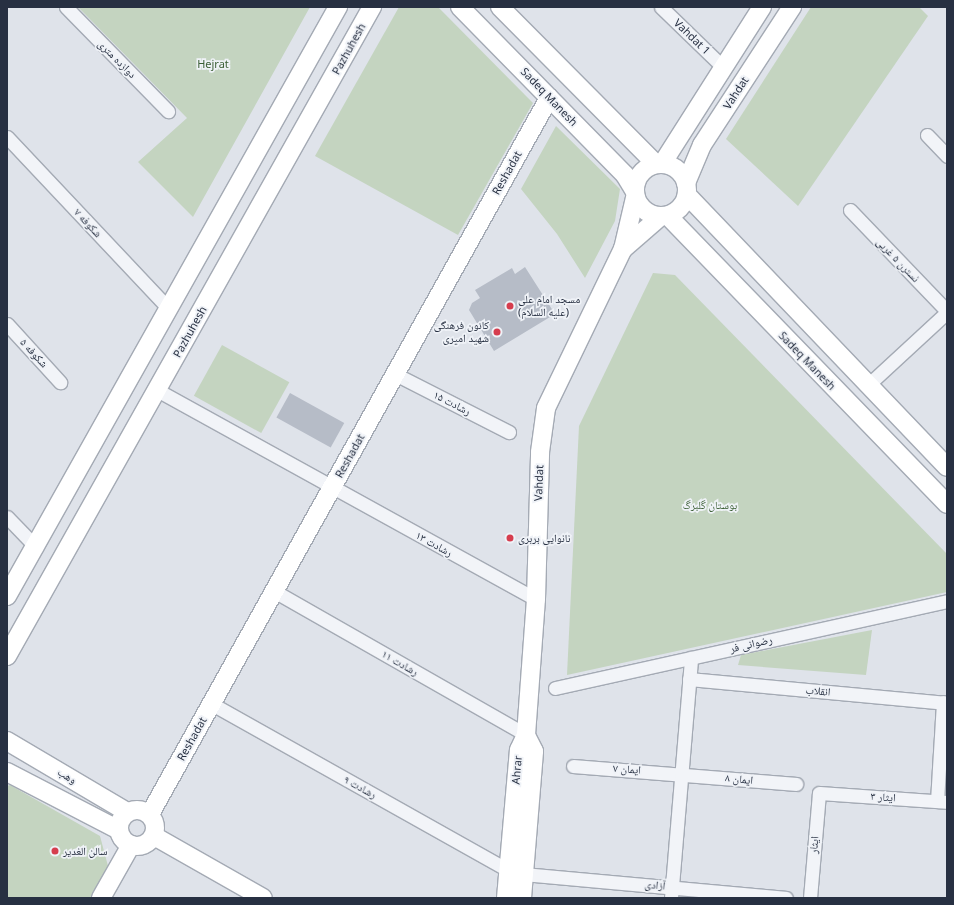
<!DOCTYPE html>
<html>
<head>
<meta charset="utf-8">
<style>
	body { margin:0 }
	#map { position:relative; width:954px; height:905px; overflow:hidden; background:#dfe3ea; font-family:"Noto Sans","Noto Naskh Arabic",sans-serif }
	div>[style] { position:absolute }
	.green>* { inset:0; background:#c4d4c0; transform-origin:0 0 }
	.building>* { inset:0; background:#b6bcc7; transform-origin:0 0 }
	.roads { filter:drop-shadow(1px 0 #a4aab4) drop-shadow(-1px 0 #a4aab4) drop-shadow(0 1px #a4aab4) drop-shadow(0 -1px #a4aab4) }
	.street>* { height:13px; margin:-6.5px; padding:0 6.5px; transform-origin:6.5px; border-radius:6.5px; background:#f2f4f8 }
	.secondary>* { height:18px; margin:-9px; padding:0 9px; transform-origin:9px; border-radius:9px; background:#fff }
	.secondary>.ring { margin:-9px; padding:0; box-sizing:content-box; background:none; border:18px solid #fff; border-radius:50% }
	.dots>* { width:11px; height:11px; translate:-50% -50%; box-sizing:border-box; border:2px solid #eff2f7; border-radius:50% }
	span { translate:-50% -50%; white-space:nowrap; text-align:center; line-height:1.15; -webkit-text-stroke:3.5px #eff2f7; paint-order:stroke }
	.street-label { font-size:11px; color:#273042 }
	.park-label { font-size:11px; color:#3a5e34 }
	.poi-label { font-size:11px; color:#273042 }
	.left { translate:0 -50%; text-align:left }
	.right { translate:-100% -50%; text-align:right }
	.frame { position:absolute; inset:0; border:8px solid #273042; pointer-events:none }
</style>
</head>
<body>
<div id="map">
	<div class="green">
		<i style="clip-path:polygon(78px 7px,310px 7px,193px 217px,138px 162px,187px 118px)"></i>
		<i style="clip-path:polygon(399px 7px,438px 7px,533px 103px,458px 235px,315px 156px)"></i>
		<i style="clip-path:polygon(811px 7px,919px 7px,928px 16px,798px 206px,726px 139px)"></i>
		<i style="clip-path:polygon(556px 126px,620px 189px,615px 221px,585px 278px,557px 234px,521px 189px)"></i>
		<i style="clip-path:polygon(653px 273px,675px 275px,947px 554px,947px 592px,567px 675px,579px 426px)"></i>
		<i style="left:222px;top:345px;width:77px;height:58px;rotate:29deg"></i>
		<i style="clip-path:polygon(872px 630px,866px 675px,738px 665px,741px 655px)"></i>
		<i style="clip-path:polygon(10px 785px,100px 836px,108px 866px,90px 898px,7px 898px,7px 786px)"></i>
	</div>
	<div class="building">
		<i style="clip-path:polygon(525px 267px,555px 314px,494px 351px,469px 310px,472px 303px,480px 298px,475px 290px,512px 268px,515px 274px)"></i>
		<i style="left:290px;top:393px;width:62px;height:28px;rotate:29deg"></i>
	</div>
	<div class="roads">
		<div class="street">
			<i style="left:66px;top:7px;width:146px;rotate:45.6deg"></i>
			<i style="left:661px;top:7px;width:86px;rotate:44.1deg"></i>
			<i style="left:927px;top:135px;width:29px;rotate:46deg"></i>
			<i style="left:7px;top:137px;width:236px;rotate:46.7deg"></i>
			<i style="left:850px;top:210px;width:140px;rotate:46.2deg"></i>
			<i style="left:7px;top:324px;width:79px;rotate:47.6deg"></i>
			<i style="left:395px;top:374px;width:128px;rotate:27deg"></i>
			<i style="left:868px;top:385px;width:108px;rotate:-42.7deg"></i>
			<i style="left:157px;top:390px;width:433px;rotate:28.9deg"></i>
			<i style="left:7px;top:517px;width:42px;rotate:46deg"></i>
			<i style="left:274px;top:591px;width:290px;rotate:29.7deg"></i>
			<i style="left:689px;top:679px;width:259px;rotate:5.3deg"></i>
			<i style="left:555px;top:688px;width:402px;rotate:-12.5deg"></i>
			<i style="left:212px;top:704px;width:341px;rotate:29.3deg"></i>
			<i style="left:573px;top:766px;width:224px;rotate:4.6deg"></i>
			<i style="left:937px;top:801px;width:99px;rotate:-86.5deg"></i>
			<i style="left:524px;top:874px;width:263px;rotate:5.2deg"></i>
			<i style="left:671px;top:898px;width:241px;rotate:-85.2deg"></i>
			<i style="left:810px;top:898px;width:105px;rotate:-85.1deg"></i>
			<i style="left:819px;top:793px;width:128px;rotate:4deg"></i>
		</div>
		<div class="secondary">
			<i style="left:460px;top:7px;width:235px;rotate:45.5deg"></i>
			<i style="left:625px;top:175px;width:17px;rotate:59deg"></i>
			<i style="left:500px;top:7px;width:221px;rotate:45.2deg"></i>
			<i class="ring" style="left:635px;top:164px;width:34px;height:34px"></i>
			<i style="left:662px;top:164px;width:186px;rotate:-57.5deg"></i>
			<i style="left:686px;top:183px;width:41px;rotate:-67.2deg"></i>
			<i style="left:702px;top:145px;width:165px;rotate:-56.9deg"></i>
			<i style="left:687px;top:195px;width:376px;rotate:46.3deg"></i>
			<i style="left:668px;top:216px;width:401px;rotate:45.9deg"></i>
			<i style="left:623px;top:249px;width:49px;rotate:-40.9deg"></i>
			<i style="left:7px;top:596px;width:676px;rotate:-60.67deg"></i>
			<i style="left:7px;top:656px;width:745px;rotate:-60.65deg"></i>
			<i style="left:7px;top:741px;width:139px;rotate:30.6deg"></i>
			<i style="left:7px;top:772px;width:126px;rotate:27.4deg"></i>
			<i class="ring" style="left:119px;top:810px;width:18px;height:18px"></i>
			<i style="left:150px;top:814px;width:820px;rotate:-60.87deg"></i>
			<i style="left:154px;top:836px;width:125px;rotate:29.6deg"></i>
			<i style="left:101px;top:898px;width:61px;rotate:-60.5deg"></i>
			<i style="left:506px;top:898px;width:149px;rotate:-85deg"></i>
			<i style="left:519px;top:750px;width:17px;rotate:-65deg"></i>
			<i style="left:526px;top:735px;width:136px;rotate:-85.8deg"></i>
			<i style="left:536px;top:599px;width:147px;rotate:-88.4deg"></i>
			<i style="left:540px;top:452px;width:44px;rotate:-82.2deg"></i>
			<i style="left:546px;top:408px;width:177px;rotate:-64.2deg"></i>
			<i style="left:623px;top:249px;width:52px;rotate:-76.8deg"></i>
			<i style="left:522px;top:898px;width:147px;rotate:-85.3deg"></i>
			<i style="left:534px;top:751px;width:18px;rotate:-117deg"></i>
		</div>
	</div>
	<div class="dots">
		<i style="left:510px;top:306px;background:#d63d4e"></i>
		<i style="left:497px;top:332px;background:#d63d4e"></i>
		<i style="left:510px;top:538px;background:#d63d4e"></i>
		<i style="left:55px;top:851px;background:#d63d4e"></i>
	</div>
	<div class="street-label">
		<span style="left:692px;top:37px;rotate:44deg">Vahdat 1</span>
		<span style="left:349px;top:49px;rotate:-61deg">Pazhuhesh</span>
		<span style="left:117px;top:59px;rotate:45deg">دوازده متری</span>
		<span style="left:736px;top:93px;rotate:-57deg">Vahdat</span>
		<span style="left:549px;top:97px;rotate:46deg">Sadeq Manesh</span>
		<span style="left:507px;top:173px;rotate:-61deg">Reshadat</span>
		<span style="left:88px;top:223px;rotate:47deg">شکوفه ۷</span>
		<span style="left:898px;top:260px;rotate:46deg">نسترن ۵ غربی</span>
		<span style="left:190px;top:332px;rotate:-61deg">Pazhuhesh</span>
		<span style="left:34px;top:353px;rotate:47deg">شکوفه ۵</span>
		<span style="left:807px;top:361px;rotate:46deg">Sadeq Manesh</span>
		<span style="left:452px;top:403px;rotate:27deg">رشادت ۱۵</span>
		<span style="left:350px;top:456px;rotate:-61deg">Reshadat</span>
		<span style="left:539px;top:483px;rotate:-88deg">Vahdat</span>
		<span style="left:434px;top:544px;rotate:29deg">رشادت ۱۳</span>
		<span style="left:751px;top:644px;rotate:-13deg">رضوانی فر</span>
		<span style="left:400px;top:663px;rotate:30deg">رشادت ۱۱</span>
		<span style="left:818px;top:691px;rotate:5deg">انقلاب</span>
		<span style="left:192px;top:739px;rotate:-61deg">Reshadat</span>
		<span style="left:627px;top:769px;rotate:4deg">ایمان ۷</span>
		<span style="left:517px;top:770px;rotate:-85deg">Ahrar</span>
		<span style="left:67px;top:776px;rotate:31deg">وهب</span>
		<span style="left:739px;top:779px;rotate:6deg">ایمان ۸</span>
		<span style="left:360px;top:787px;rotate:29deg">رشادت ۹</span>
		<span style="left:883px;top:797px;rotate:4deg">ایثار ۳</span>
		<span style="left:814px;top:845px;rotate:-85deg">ایثار</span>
		<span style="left:655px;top:885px;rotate:5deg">آزادی</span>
	</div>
	<div class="park-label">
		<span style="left:213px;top:64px">Hejrat</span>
		<span style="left:710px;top:505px">بوستان گلبرگ</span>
	</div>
	<div class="poi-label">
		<span class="left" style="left:518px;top:306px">مسجد امام علی<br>(علیه السلام)</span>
		<span class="right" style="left:489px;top:332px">کانون فرهنگی<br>شهید امیری</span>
		<span class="left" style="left:518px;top:538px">نانوایی بربری</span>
		<span class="left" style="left:63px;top:851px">سالن الغدیر</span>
	</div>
	<div class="frame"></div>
</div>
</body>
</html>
